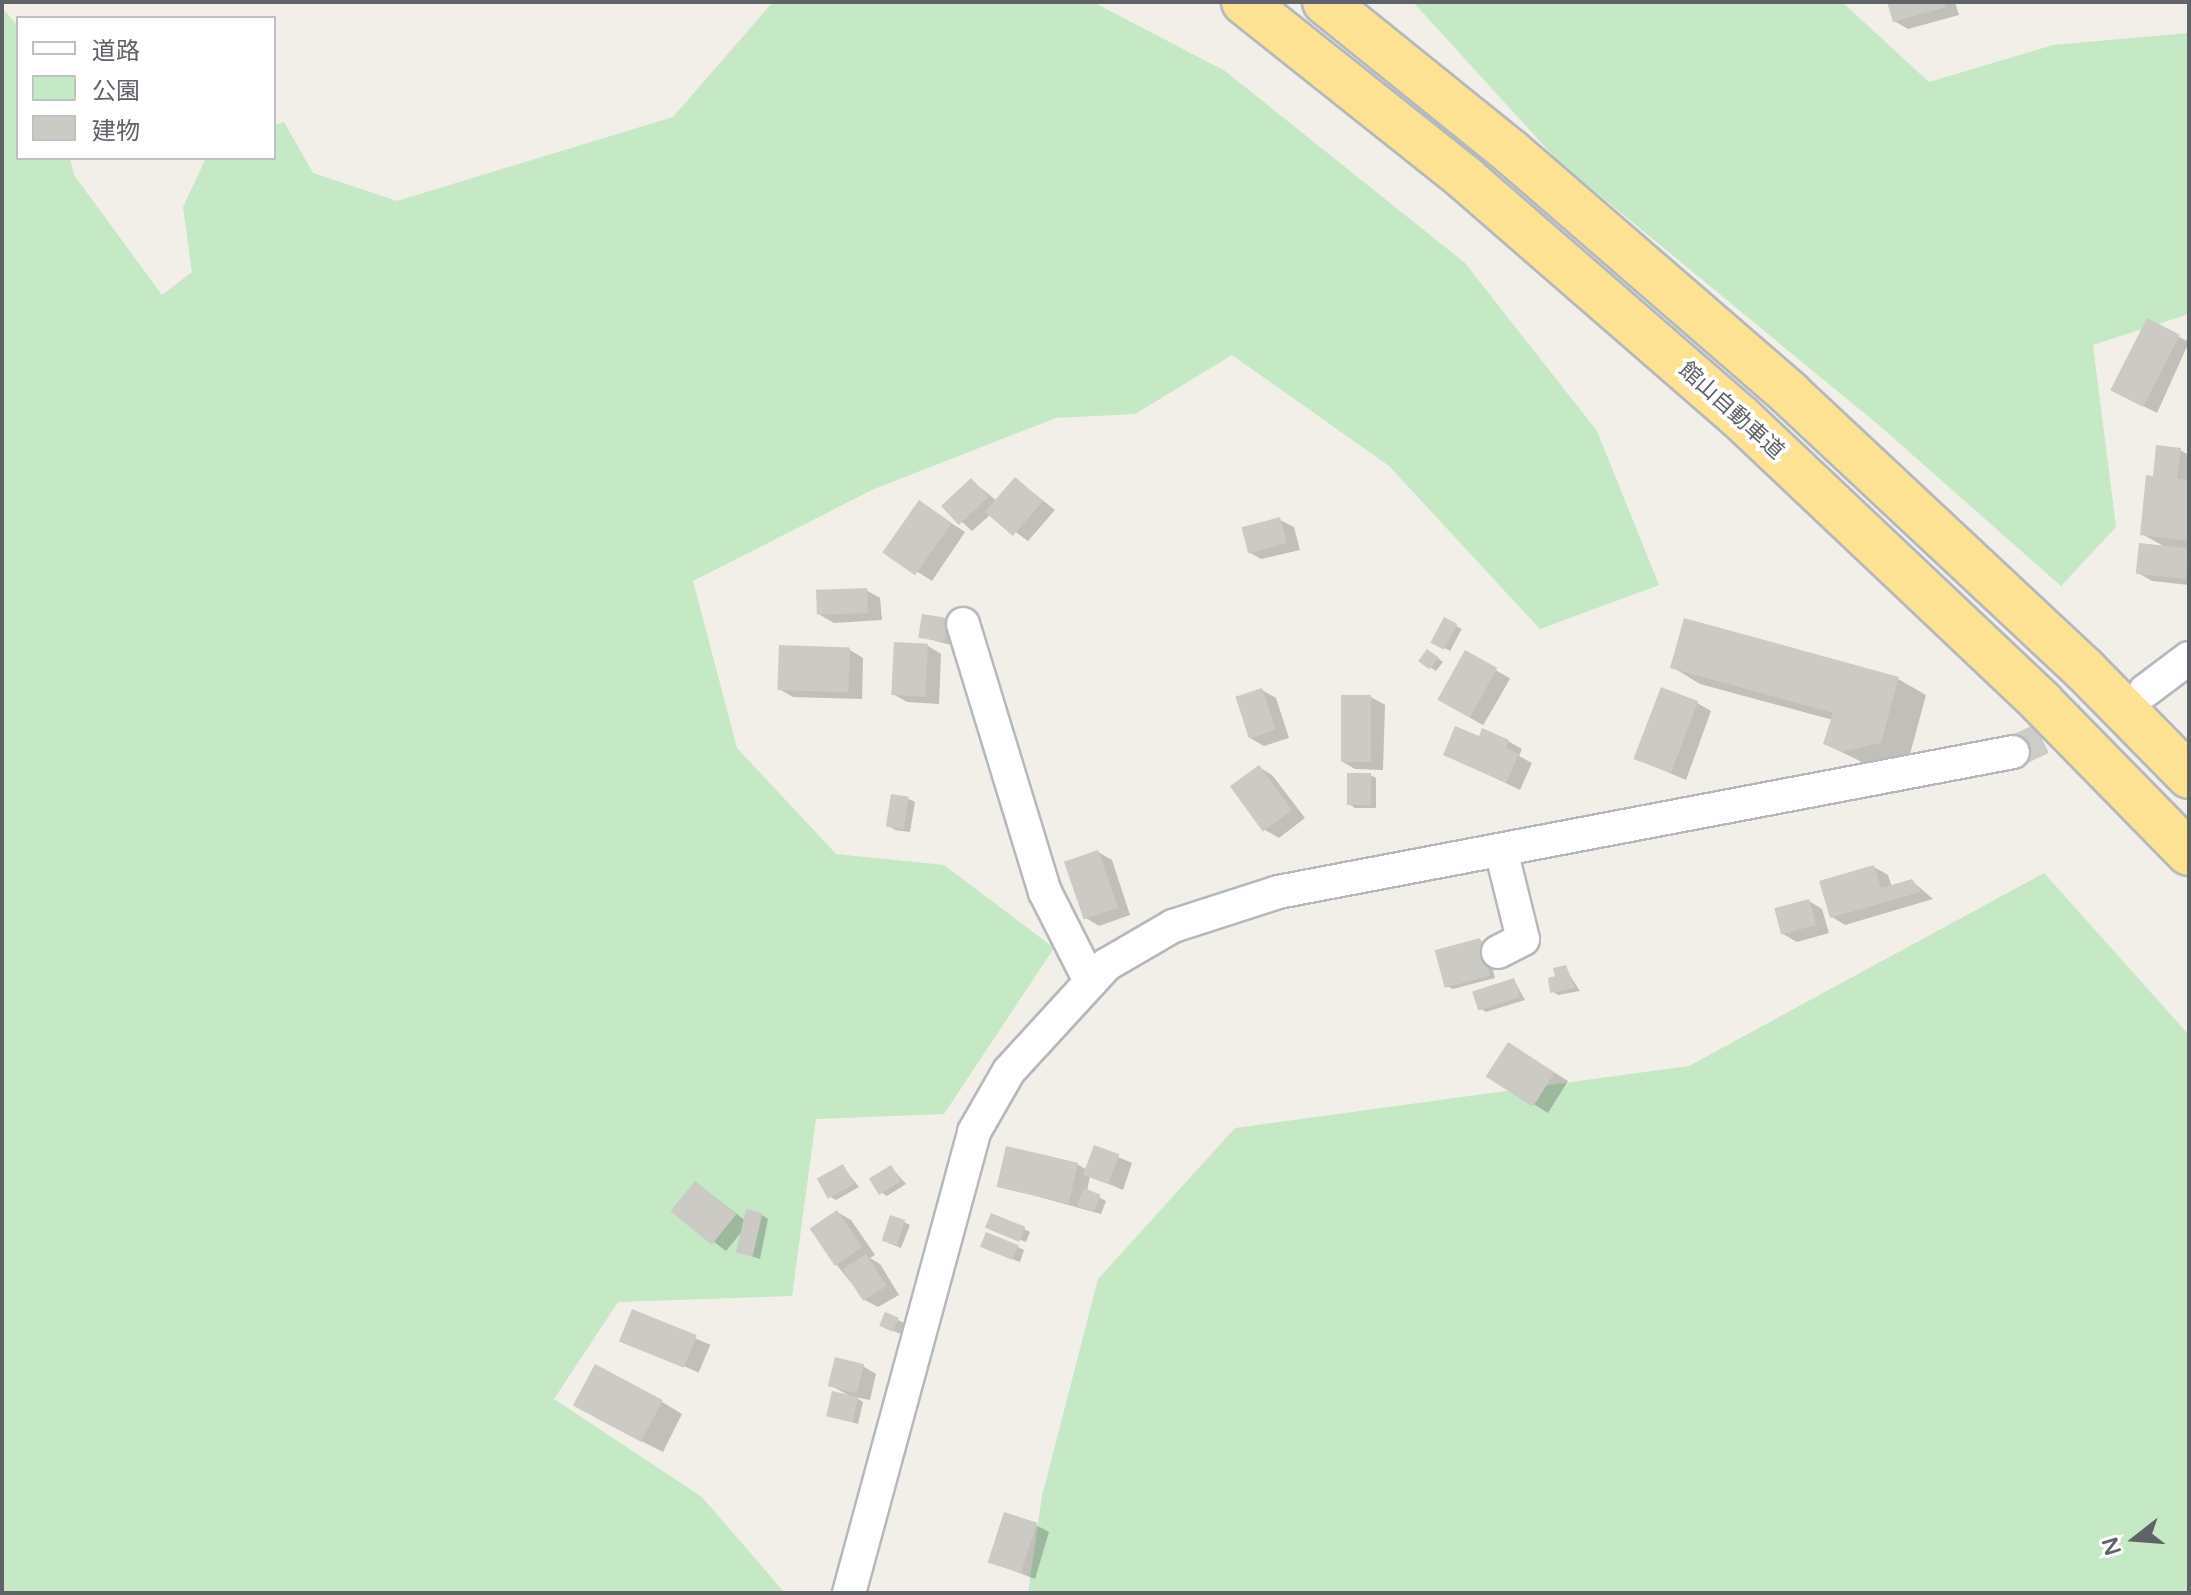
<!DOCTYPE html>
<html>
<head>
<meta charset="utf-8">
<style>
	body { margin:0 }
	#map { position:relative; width:2191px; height:1595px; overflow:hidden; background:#f1efe8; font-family:"Varela Round","Noto Sans JP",sans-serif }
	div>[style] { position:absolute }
	.green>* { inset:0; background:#c5e8c5 }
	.shadow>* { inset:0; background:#0003; transform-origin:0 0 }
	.building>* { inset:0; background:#cccac5; transform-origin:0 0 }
	.minor-tunnel>* { height:32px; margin-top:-16px; transform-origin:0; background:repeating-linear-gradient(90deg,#ccccc8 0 32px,transparent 0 48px) }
	.roads { filter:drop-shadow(2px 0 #b5b8bc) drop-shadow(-2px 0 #b5b8bc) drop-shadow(0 2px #b5b8bc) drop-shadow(0 -2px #b5b8bc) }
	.minor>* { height:32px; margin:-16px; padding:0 16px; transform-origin:16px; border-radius:16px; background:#fff }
	.highway>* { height:44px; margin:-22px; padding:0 22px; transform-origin:22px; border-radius:22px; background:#fde293 }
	span { translate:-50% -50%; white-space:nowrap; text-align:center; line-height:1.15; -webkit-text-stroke:7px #fff; paint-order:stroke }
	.street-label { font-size:22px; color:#5f6368 }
	.frame { position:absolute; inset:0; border:4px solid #5f6368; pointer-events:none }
	.legend { position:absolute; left:16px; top:16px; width:260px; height:144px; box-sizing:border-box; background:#fff; border:2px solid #bfc1c3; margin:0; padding:10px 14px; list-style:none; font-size:24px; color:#5f6368 }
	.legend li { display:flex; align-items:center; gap:16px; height:40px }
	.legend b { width:40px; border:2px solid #bfc1c3 }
	.north { position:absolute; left:2095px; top:1499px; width:80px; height:80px; -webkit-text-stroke:6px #fff; paint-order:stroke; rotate:253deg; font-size:22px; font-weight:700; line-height:32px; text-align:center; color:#5f6368 }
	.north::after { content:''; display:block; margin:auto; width:28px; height:36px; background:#5f6368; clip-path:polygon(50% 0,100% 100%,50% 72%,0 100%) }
</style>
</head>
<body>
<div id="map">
	<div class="green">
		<i style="clip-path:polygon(773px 2px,1093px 2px,1225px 71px,1465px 263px,1597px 431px,1659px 585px,1540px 629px,1389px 466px,1232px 355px,1135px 414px,1056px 418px,874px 489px,693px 581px,737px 748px,836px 854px,944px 865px,1054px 948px,944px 1114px,816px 1119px,792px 1296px,618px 1302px,554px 1399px,702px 1497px,785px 1593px,2px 1593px,2px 8px,18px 26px,18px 158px,70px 158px,74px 175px,162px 295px,192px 272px,183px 207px,206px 158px,274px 158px,274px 125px,284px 122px,313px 173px,397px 201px,673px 117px)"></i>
		<i style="clip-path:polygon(1413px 2px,1842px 2px,1929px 82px,2053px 45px,2189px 33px,2189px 314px,2093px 345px,2116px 527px,2061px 586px,1881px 427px,1558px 161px)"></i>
		<i style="clip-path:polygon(2044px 873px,2189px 1035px,2189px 1593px,1028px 1593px,1042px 1496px,1098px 1279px,1235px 1128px,1689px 1066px)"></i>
	</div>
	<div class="shadow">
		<i style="clip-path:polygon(1889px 2px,1955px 2px,1959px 15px,1908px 29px,1894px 21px)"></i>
		<i style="clip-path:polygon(2148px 321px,2189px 342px,2157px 413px,2126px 397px)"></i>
		<i style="clip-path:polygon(2180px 450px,2189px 455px,2189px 585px,2152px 581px,2138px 573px,2165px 547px,2142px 534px,2155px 478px)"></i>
		<i style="clip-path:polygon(1016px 479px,1055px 510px,1028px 541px,991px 514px,972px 531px,943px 505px,971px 480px,997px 501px)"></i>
		<i style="clip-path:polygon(933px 511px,965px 532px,932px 581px,886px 552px)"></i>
		<i style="clip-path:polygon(1280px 520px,1294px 527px,1300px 550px,1261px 559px,1247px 551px)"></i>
		<i style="clip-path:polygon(866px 590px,880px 598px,882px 620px,834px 623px,820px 615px)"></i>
		<i style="clip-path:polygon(924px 616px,954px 623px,951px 645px,921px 637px)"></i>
		<i style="left:1445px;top:620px;width:19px;height:25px;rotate:28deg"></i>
		<i style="clip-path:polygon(928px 646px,941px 654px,939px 704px,907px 702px,893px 694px)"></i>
		<i style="clip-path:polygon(850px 650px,863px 658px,862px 699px,793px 697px,779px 689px)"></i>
		<i style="left:1466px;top:653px;width:51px;height:54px;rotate:30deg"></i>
		<i style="clip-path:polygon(1434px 655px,1443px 662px,1436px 671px,1430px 667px)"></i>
		<i style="clip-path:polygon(1672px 667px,1898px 679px,1926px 695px,1909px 758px,1872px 767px,1825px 744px,1833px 720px,1700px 684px)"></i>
		<i style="clip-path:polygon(1262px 690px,1276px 698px,1289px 738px,1264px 746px,1250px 738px)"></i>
		<i style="clip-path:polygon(1371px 697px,1385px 705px,1383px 770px,1355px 769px,1341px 761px)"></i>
		<i style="clip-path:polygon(1697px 703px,1711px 711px,1686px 780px,1637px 759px)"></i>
		<i style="clip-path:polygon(1480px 739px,1508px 741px,1522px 749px,1519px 756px,1532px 763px,1520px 790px,1445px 754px)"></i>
		<i style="clip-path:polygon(1259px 767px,1272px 775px,1305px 818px,1279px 838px,1265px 830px)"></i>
		<i style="clip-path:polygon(1370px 775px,1376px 778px,1376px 808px,1355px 808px,1349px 804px)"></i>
		<i style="clip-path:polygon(909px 799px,915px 802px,910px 832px,895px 830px,889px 826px)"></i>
		<i style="clip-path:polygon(1098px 852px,1112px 860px,1130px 915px,1099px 926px,1086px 918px)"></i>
		<i style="clip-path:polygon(1874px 867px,1888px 875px,1892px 887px,1912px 881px,1933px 899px,1845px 925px,1832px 917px)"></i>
		<i style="clip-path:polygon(1809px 901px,1822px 909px,1829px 933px,1797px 942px,1783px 934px)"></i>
		<i style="clip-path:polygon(1480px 940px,1486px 944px,1495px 978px,1453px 989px,1447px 986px)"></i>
		<i style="clip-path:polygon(1565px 968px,1580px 991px,1558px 995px,1552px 991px)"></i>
		<i style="clip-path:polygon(1514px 980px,1525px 1000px,1486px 1012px,1480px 1008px)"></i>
		<i style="clip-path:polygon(1522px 1052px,1568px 1081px,1548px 1113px,1488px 1076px)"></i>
		<i style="clip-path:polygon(1095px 1147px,1132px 1163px,1123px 1190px,1090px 1176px,1087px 1191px,1106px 1201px,1101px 1214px,1000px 1186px,1077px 1164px,1087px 1170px)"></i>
		<i style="clip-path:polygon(843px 1167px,859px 1187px,836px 1200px,829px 1196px)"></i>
		<i style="clip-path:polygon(891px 1167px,906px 1184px,887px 1196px,880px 1192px)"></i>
		<i style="clip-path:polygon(696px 1183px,746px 1221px,762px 1215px,768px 1219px,760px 1259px,739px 1252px,744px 1229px,726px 1251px,673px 1211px)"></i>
		<i style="clip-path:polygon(837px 1212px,851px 1220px,875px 1255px,870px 1258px,880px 1264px,899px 1295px,878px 1307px,865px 1300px,836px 1264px)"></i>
		<i style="clip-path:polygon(904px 1222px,910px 1225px,901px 1248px,888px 1243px)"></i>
		<i style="clip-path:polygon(992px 1229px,1024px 1229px,1030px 1232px,1026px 1242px)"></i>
		<i style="clip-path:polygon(1018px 1247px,1024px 1250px,1020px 1262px,988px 1250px)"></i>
		<i style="left:633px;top:1312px;width:84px;height:30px;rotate:23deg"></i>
		<i style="clip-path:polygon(898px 1320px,904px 1323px,900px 1334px,888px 1328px)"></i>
		<i style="clip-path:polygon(863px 1366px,876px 1374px,870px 1400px,855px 1397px,863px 1402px,858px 1424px,828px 1415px,848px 1395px,830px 1385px)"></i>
		<i style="clip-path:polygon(662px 1402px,682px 1414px,663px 1452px,596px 1418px)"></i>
		<i style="clip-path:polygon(1036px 1525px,1049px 1532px,1035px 1579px,991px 1562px)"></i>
	</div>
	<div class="building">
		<i style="clip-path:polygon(1887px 2px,1945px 2px,1946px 7px,1893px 22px)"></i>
		<i style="left:2147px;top:318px;width:37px;height:81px;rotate:27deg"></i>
		<i style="clip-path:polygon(2156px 445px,2181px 448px,2177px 479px,2189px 480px,2189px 541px,2140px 535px,2146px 475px,2153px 476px)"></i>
		<i style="left:1015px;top:477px;width:37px;height:46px;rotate:41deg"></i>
		<i style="left:971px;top:478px;width:26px;height:41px;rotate:47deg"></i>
		<i style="left:919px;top:500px;width:40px;height:64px;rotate:35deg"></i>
		<i style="left:1280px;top:517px;width:27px;height:40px;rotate:75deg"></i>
		<i style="left:2139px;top:543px;width:50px;height:31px;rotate:6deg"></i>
		<i style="left:867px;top:588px;width:25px;height:51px;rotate:88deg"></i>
		<i style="left:922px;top:614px;width:26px;height:24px;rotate:9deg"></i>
		<i style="left:1444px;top:617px;width:15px;height:29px;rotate:28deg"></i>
		<i style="clip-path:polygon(1684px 618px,1899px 677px,1881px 743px,1842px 752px,1823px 744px,1833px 713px,1670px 668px)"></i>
		<i style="left:894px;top:642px;width:34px;height:53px;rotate:3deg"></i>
		<i style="left:779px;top:645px;width:71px;height:45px;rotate:2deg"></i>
		<i style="left:1427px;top:649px;width:14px;height:15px;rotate:36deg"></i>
		<i style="left:1465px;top:650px;width:37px;height:57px;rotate:29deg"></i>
		<i style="left:1661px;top:687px;width:40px;height:77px;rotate:21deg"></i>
		<i style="left:1262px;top:688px;width:44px;height:28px;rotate:72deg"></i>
		<i style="left:1341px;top:695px;width:30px;height:67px"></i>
		<i style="clip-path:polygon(1455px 726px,1479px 736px,1482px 728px,1509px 740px,1506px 748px,1519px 754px,1506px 783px,1443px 755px)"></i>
		<i style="left:1259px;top:765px;width:56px;height:36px;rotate:54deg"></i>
		<i style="left:1347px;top:773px;width:24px;height:32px"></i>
		<i style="left:891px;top:794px;width:18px;height:33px;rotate:9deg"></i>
		<i style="left:1098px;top:850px;width:61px;height:36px;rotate:71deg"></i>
		<i style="clip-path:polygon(1874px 865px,1881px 888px,1912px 879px,1921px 892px,1830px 918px,1819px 881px)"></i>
		<i style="left:1809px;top:899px;width:27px;height:36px;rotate:75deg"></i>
		<i style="left:1480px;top:938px;width:39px;height:47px;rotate:75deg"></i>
		<i style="clip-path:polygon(1566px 965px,1575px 988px,1550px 993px,1548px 978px,1555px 976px,1553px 968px)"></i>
		<i style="left:1514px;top:978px;width:20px;height:44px;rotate:72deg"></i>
		<i style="left:1508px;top:1042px;width:56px;height:41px;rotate:33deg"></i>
		<i style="left:1094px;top:1145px;width:27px;height:32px;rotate:20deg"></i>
		<i style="left:1006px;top:1146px;width:74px;height:42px;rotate:13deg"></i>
		<i style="left:843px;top:1164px;width:23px;height:30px;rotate:61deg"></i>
		<i style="left:891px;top:1165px;width:19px;height:26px;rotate:58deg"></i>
		<i style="left:695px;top:1181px;width:53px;height:39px;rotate:39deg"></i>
		<i style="left:1084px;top:1188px;width:18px;height:19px;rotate:22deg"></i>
		<i style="left:746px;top:1209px;width:17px;height:45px;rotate:13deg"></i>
		<i style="left:837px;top:1210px;width:45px;height:33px;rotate:56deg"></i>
		<i style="left:991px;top:1213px;width:37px;height:16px;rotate:22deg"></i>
		<i style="left:890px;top:1215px;width:16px;height:27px;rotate:18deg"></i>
		<i style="left:986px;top:1232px;width:35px;height:16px;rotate:22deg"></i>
		<i style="left:866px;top:1254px;width:38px;height:28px;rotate:57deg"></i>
		<i style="left:632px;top:1309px;width:70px;height:35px;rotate:22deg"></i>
		<i style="left:885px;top:1312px;width:15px;height:15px;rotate:23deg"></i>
		<i style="left:835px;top:1357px;width:30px;height:30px;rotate:14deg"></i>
		<i style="left:595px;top:1364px;width:77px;height:47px;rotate:28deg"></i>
		<i style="left:832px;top:1391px;width:27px;height:26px;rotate:13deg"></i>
		<i style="left:1004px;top:1512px;width:35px;height:53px;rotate:18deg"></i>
	</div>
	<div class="minor-tunnel">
		<i style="left:2013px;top:752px;width:136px;rotate:-24.7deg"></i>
	</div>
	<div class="roads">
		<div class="minor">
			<i style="left:963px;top:624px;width:280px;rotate:73deg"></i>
			<i style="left:1045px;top:892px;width:100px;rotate:63.2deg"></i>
			<i style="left:2145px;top:691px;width:55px;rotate:-36.9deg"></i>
			<i style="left:1498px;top:952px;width:28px;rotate:-27deg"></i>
			<i style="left:1523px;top:939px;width:92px;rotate:-103.9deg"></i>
			<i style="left:849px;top:1593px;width:478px;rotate:-74.8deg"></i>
			<i style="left:974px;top:1132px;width:70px;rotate:-60.2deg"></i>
			<i style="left:1009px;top:1071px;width:144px;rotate:-47.5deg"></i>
			<i style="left:1106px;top:965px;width:78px;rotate:-30.2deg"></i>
			<i style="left:1173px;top:926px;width:110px;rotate:-17.9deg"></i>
			<i style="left:1278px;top:892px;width:748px;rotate:-10.78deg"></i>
		</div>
		<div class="highway">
			<i style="left:1244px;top:2px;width:283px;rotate:38.5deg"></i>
			<i style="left:1465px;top:178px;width:364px;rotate:41deg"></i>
			<i style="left:1740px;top:417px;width:416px;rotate:43.4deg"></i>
			<i style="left:2042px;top:703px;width:210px;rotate:45.6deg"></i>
			<i style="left:1325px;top:2px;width:239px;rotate:38.9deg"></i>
			<i style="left:1511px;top:152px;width:369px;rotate:40.9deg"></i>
			<i style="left:1790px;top:394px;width:403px;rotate:43.1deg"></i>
			<i style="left:2084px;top:669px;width:150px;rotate:45.5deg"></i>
		</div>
	</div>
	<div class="street-label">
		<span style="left:1731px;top:411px;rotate:42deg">館山自動車道</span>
	</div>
	<div class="frame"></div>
	<ul class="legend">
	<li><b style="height:10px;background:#fff"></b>道路</li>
	<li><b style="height:22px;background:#c5e8c5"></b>公園</li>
	<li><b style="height:22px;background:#cccac5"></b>建物</li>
	</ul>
	<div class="north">N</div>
</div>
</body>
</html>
